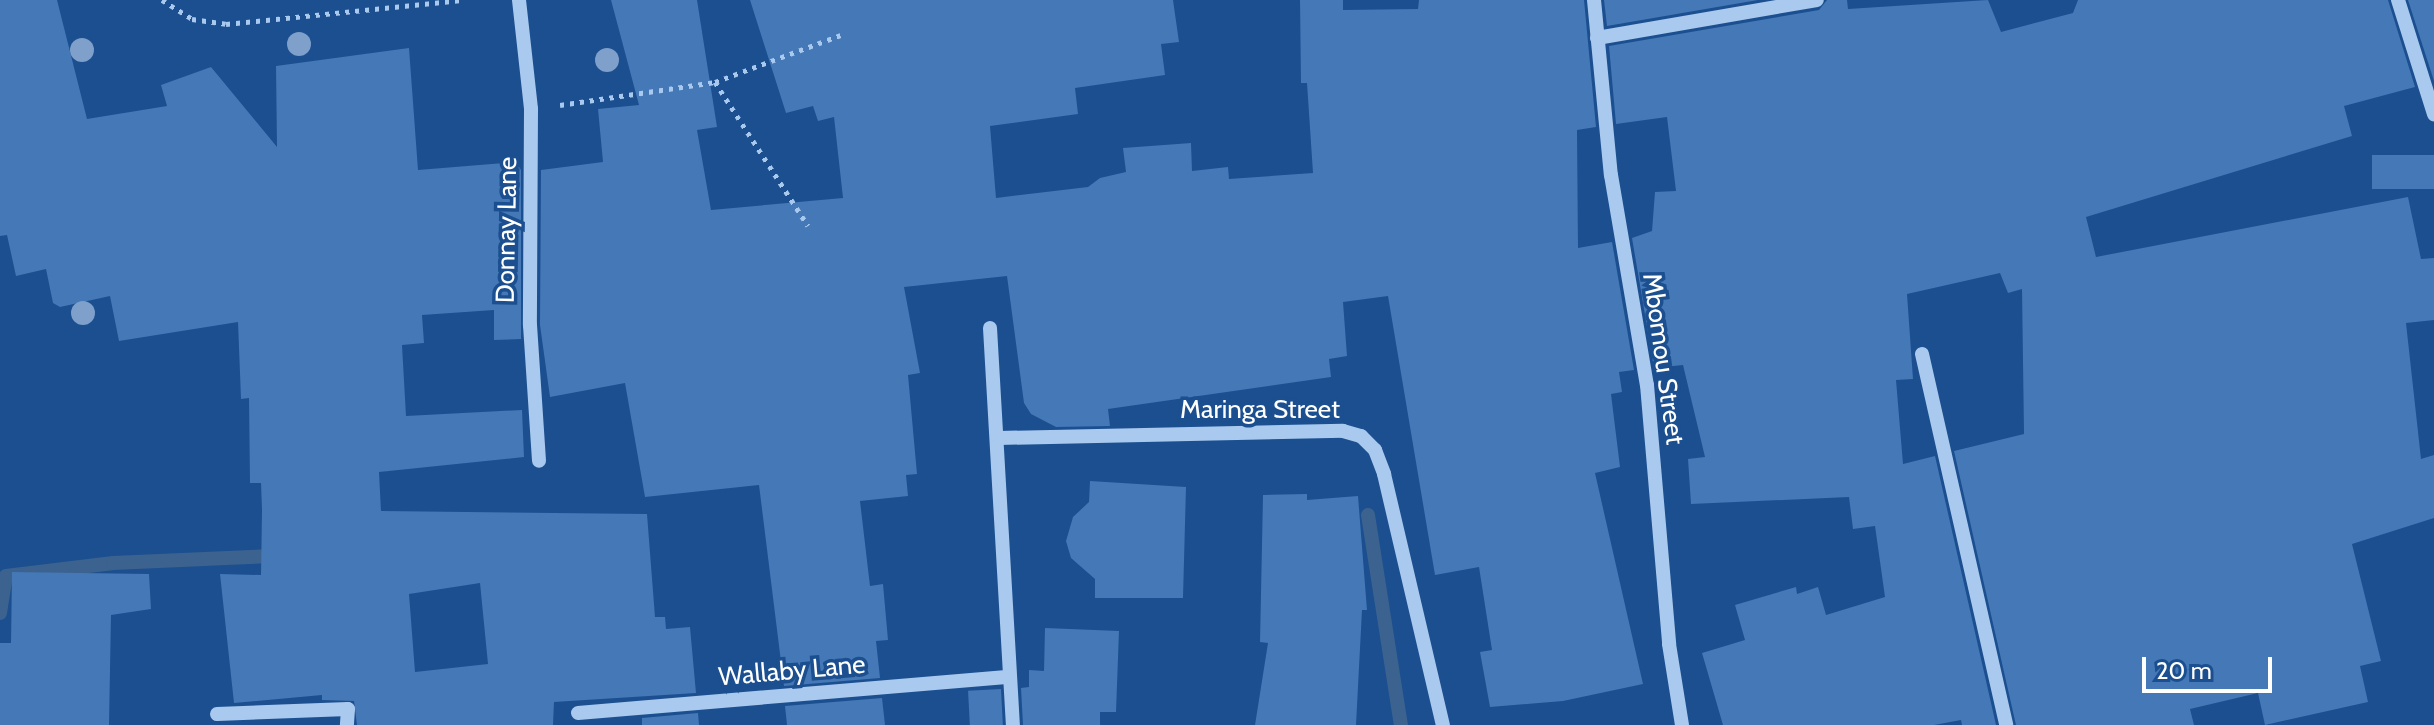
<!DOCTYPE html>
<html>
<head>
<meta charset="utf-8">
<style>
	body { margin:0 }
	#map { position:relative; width:2434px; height:725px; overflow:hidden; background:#1b4f8f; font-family:Cabin,sans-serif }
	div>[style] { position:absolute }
	.stream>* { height:14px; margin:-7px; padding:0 7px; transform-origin:7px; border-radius:7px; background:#3c6290 }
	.building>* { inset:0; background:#4478b7; transform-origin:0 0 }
	.path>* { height:5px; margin-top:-2.5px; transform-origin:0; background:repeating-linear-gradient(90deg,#a9c9ee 0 4px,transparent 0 10px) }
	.minor>* { height:14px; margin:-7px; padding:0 7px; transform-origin:7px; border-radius:7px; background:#a9c9ee }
	.trees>* { width:24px; height:24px; margin:-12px; border-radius:50%; background:#7ea0ca }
	span { translate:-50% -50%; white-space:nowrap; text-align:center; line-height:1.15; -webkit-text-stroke:7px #1b4f8f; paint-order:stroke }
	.street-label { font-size:26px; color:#fff }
	.scale { position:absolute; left:2142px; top:657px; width:130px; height:36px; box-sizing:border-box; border:4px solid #fff; border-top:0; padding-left:10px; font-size:24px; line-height:28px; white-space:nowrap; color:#fff; -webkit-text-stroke:6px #1b4f8f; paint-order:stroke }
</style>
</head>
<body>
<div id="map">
	<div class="stream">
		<i style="left:1368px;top:515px;width:213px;rotate:81.1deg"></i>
		<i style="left:0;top:613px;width:37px;rotate:-81deg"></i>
		<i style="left:6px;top:576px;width:108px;rotate:-6.9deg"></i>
		<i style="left:113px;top:563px;width:162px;rotate:-2.5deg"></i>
	</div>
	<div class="building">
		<i style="clip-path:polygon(evenodd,0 0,57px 0,87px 119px,167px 106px,161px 85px,211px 67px,277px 147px,276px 66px,409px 48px,418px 170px,516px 162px,521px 170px,521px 339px,494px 340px,494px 310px,422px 315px,424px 343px,402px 345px,406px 416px,522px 410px,524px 457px,379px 472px,381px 511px,647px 514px,655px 617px,665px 617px,666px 629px,690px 627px,696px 693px,554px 702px,553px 725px,357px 725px,354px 701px,322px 700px,322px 695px,234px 703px,220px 574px,261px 575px,262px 510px,261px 483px,250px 483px,249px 398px,241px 399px,238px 322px,119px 341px,110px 296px,60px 307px,53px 303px,46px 269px,16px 276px,7px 235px,0 236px,0 0,480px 583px,488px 664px,415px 672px,409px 594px,480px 583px)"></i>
		<i style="clip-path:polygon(611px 0,697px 0,717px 127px,697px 130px,711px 210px,843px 198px,834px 117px,818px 121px,813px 106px,786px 113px,750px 0,1173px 0,1179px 42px,1161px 44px,1165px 75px,1075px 88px,1078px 114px,990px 126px,996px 198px,1088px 187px,1100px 178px,1126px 172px,1123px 148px,1191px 143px,1192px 171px,1228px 167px,1229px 179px,1313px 173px,1307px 83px,1301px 83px,1300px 0,1343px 0,1343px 10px,1418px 9px,1419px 0,1584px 0,1596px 127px,1577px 130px,1578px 248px,1612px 242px,1634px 370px,1619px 372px,1622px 392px,1611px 394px,1620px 467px,1595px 473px,1643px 684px,1563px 701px,1490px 707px,1480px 652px,1492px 650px,1479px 567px,1435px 575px,1388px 296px,1343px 302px,1347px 356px,1329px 359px,1331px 377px,1108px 409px,1110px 426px,1056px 427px,1031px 414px,1024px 403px,1007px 276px,904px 287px,920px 373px,908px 375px,917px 474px,906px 475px,908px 496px,860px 501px,870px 586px,883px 584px,888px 640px,876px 641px,880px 678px,784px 686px,759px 485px,645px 497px,625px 383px,550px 397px,540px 325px,541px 170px,603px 162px,598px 109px,639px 105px)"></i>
		<i style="clip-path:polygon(1604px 0,1758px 0,1607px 26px)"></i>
		<i style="clip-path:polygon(1827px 0,1847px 0,1848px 9px,1988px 0,2001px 32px,2073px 13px,2078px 0,2388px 0,2415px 87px,2344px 106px,2352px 136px,2086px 217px,2096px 257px,2408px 197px,2421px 259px,2434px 258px,2434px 320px,2406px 323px,2421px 459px,2434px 455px,2434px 518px,2352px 544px,2381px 661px,2360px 666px,2368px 702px,2265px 725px,2258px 693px,2190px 709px,2194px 725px,2016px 725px,1954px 451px,2024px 434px,2022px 289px,2008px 293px,2000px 273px,1907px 294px,1913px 379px,1896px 380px,1903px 464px,1935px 456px,1996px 725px,1962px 725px,1961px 720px,1934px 725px,1723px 725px,1702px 653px,1745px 640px,1735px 605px,1796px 587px,1797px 594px,1818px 587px,1826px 615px,1885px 597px,1875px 526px,1853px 529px,1849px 497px,1691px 504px,1688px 459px,1705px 457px,1683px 365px,1654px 368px,1632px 238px,1652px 231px,1655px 192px,1676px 191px,1667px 117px,1616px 124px,1609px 46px,1819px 10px)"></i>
		<i style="clip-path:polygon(2408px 0,2434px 0,2434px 81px)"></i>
		<i style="left:2434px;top:155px;width:34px;height:62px;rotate:90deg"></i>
		<i style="clip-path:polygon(1090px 481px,1186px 487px,1183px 598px,1095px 598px,1095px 579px,1071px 558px,1066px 541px,1073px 517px,1089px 502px)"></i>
		<i style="clip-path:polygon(1307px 494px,1307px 500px,1358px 496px,1367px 610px,1362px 610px,1356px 725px,1255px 725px,1268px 643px,1260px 642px,1263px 495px)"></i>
		<i style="clip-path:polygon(12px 572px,149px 574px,151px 609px,111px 615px,109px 725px,0 725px,0 643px,11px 643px)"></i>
		<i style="clip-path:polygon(1045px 628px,1119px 631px,1116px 712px,1100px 712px,1100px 725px,1023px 725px,1021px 688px,1029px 687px,1029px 670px,1044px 671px)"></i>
		<i style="left:1001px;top:689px;width:36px;height:33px;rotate:87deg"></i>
		<i style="clip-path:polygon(882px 698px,885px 725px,787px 725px,785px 706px)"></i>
		<i style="clip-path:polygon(698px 713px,699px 725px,642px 725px,642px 718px)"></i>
	</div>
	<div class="path">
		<i style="left:162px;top:0;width:36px;rotate:32deg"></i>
		<i style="left:192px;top:19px;width:34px;rotate:8deg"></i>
		<i style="left:226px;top:24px;width:237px;rotate:-5.8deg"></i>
		<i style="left:715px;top:82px;width:134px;rotate:-20.5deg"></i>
		<i style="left:560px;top:105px;width:157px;rotate:-8.4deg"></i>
		<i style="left:715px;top:82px;width:171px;rotate:57.1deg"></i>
	</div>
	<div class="minor">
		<i style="left:519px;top:0;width:110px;rotate:83.7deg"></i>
		<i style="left:531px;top:109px;width:216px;rotate:90.3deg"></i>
		<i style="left:530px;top:325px;width:136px;rotate:86.2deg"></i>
		<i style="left:1594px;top:0;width:176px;rotate:84.5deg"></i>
		<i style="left:1611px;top:175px;width:213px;rotate:80.3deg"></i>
		<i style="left:1647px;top:385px;width:260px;rotate:85.1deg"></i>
		<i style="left:1669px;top:644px;width:82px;rotate:80.9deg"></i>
		<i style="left:2398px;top:0;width:120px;rotate:72.5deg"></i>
		<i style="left:1597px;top:38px;width:223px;rotate:-9.8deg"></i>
		<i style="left:990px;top:328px;width:398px;rotate:86.7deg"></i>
		<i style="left:1922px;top:354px;width:380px;rotate:77.2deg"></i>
		<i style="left:999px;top:438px;width:344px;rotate:-1.2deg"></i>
		<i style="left:1343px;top:431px;width:19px;rotate:16deg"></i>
		<i style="left:1361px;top:436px;width:20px;rotate:45deg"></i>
		<i style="left:1375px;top:450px;width:26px;rotate:69deg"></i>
		<i style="left:1384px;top:474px;width:258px;rotate:76.8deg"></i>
		<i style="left:578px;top:713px;width:433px;rotate:-4.8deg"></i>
		<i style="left:217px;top:714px;width:131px;rotate:-2.2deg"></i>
		<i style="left:348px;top:709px;width:16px;rotate:94deg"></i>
	</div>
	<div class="trees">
		<i style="left:299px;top:44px"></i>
		<i style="left:82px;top:50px"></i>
		<i style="left:607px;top:60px"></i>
		<i style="left:83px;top:313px"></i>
	</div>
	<div class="street-label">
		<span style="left:507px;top:230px;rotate:-89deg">Donnay Lane</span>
		<span style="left:1663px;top:359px;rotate:82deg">Mbomou Street</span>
		<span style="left:1260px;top:410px">Maringa Street</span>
		<span style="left:792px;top:671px;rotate:-5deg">Wallaby Lane</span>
	</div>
	<div class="scale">20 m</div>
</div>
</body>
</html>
